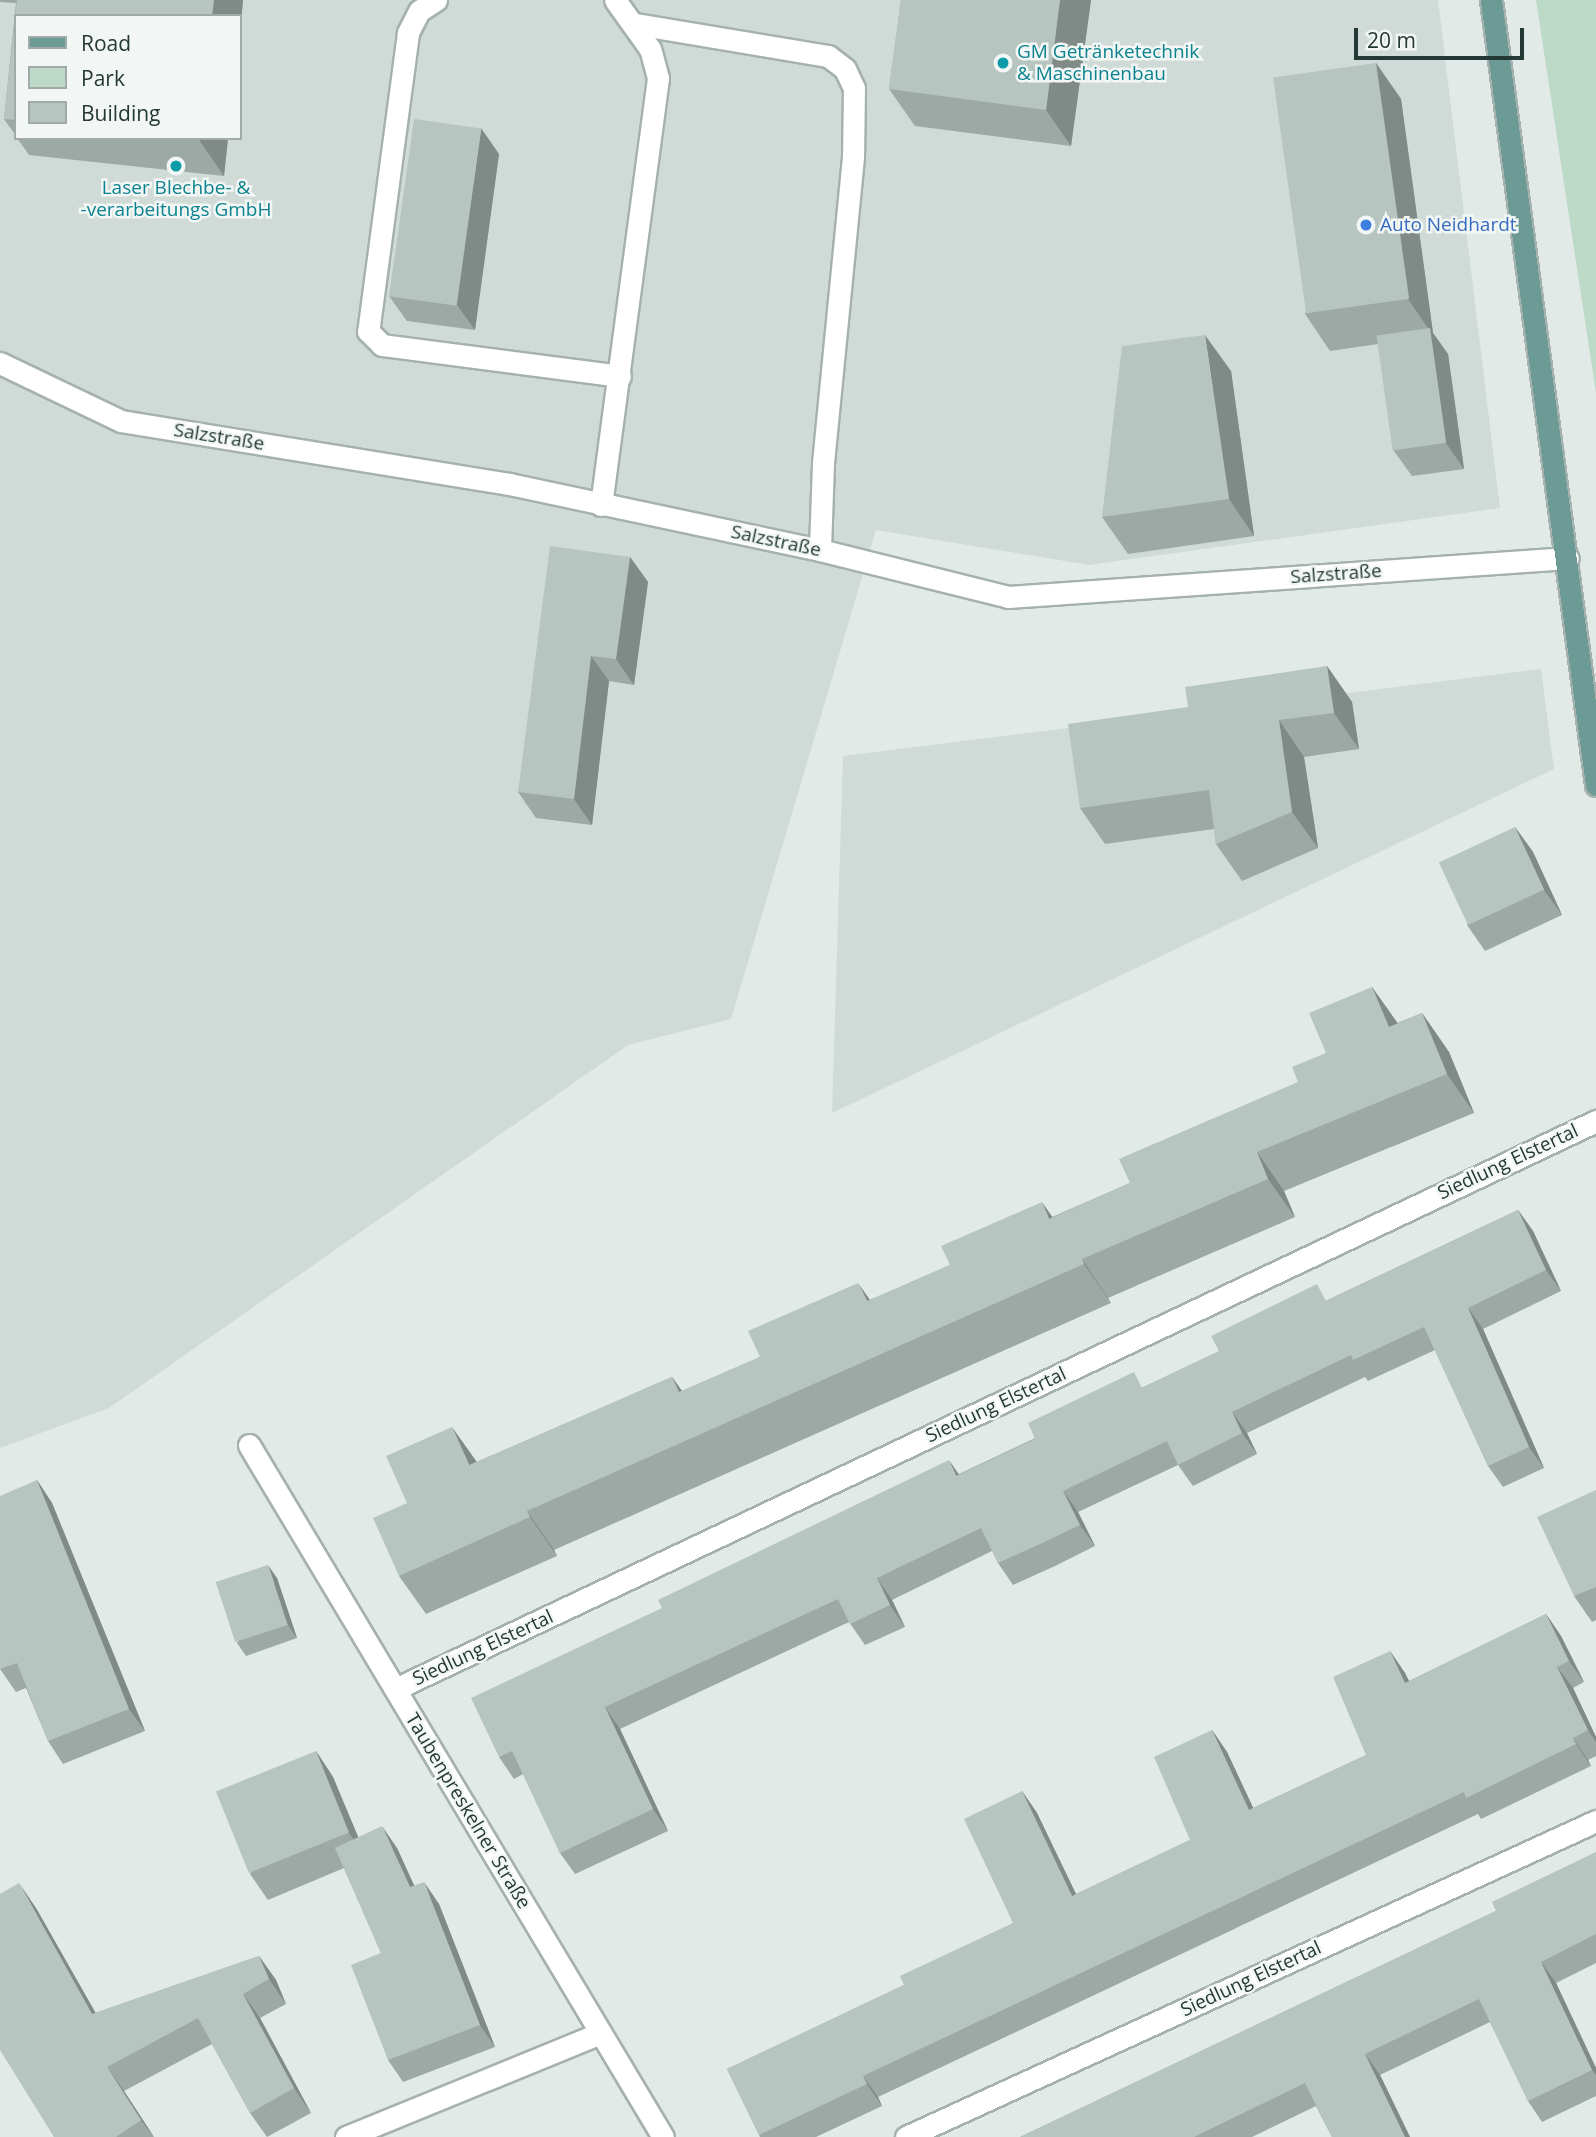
<!DOCTYPE html>
<html>
<head>
<meta charset="utf-8">
<style>
	body { margin:0 }
	#map { position:relative; width:1596px; height:2137px; overflow:hidden; background:#e2eae7; font-family:"Open Sans",sans-serif }
	div>[style] { position:absolute }
	.built>* { inset:0; background:#d0dad6 }
	.green>* { inset:0; background:#bdd9c7 }
	.roads { filter:drop-shadow(2px 0 #a5b1ae) drop-shadow(-2px 0 #a5b1ae) drop-shadow(0 2px #a5b1ae) drop-shadow(0 -2px #a5b1ae) }
	.minor>* { height:21px; margin:-10.5px; padding:0 10.5px; transform-origin:10.5px; border-radius:10.5px; background:#fff }
	.major>* { height:21px; margin:-10.5px; padding:0 10.5px; transform-origin:10.5px; border-radius:10.5px; background:#6b9b94 }
	.wall>* { inset:0; background:#9da9a5 }
	.shaded-wall>* { inset:0; background:#808a86 }
	.building>* { inset:0; background:#b7c5c0; transform-origin:0 0 }
	.dots>* { width:19px; height:19px; translate:-50% -50%; box-sizing:border-box; border:4px solid #f2f7f5; border-radius:50% }
	span { translate:-50% -50%; white-space:nowrap; text-align:center; line-height:1.15; -webkit-text-stroke:5px #f2f7f5; paint-order:stroke }
	.culture-label { font-size:19px; color:#0d838f }
	.left { translate:0 -50%; text-align:left }
	.shop-label { font-size:19px; color:#366cbe }
	.street-label { font-size:19px; color:#243936 }
	.legend { position:absolute; left:14px; top:14px; width:228px; height:126px; box-sizing:border-box; background:#f2f7f5; border:2px solid #a0aba9; margin:0; padding:9px 12px; list-style:none; font-size:21px; color:#243936 }
	.legend li { display:flex; align-items:center; gap:14px; height:35px }
	.legend b { width:35px; border:2px solid #a0aba9 }
	.scale { position:absolute; left:1354px; top:28px; width:170px; height:32px; box-sizing:border-box; border:4px solid #243936; border-top:0; padding-left:9px; font-size:21px; line-height:24px; white-space:nowrap; color:#243936; -webkit-text-stroke:5px #f2f7f5; paint-order:stroke }
</style>
</head>
<body>
<div id="map">
	<div class="built">
		<i style="clip-path:polygon(evenodd,0 0,1438px 0,1500px 508px,1089px 565px,876px 530px,731px 1019px,628px 1045px,109px 1408px,0 1448px,0 0,16px 16px,240px 16px,240px 138px,16px 138px,16px 16px)"></i>
		<i style="clip-path:polygon(1541px 669px,1554px 769px,832px 1113px,843px 756px)"></i>
	</div>
	<div class="green">
		<i style="clip-path:polygon(1536px 0,1596px 0,1596px 393px)"></i>
	</div>
	<div class="roads">
		<div class="minor">
			<i style="left:436px;top:0;width:20px;rotate:147deg"></i>
			<i style="left:419px;top:11px;width:25px;rotate:117deg"></i>
			<i style="left:408px;top:33px;width:301px;rotate:97.6deg"></i>
			<i style="left:368px;top:331px;width:20px;rotate:45deg"></i>
			<i style="left:382px;top:345px;width:240px;rotate:7.4deg"></i>
			<i style="left:636px;top:24px;width:195px;rotate:9.5deg"></i>
			<i style="left:828px;top:56px;width:21px;rotate:37deg"></i>
			<i style="left:845px;top:69px;width:21px;rotate:65deg"></i>
			<i style="left:854px;top:88px;width:69px;rotate:90.8deg"></i>
			<i style="left:853px;top:157px;width:307px;rotate:95.6deg"></i>
			<i style="left:823px;top:463px;width:87px;rotate:92deg"></i>
			<i style="left:0;top:363px;width:134px;rotate:25.6deg"></i>
			<i style="left:121px;top:421px;width:393px;rotate:9.2deg"></i>
			<i style="left:509px;top:484px;width:318px;rotate:12deg"></i>
			<i style="left:820px;top:550px;width:194px;rotate:14deg"></i>
			<i style="left:1008px;top:597px;width:561px;rotate:-3.98deg"></i>
			<i style="left:601px;top:505px;width:431px;rotate:-82.4deg"></i>
			<i style="left:658px;top:78px;width:30px;rotate:-105deg"></i>
			<i style="left:650px;top:49px;width:60px;rotate:-125.5deg"></i>
			<i style="left:249px;top:1445px;width:806px;rotate:59.11deg"></i>
			<i style="left:395px;top:1689px;width:1329px;rotate:-25.31deg"></i>
			<i style="left:346px;top:2137px;width:275px;rotate:-22.2deg"></i>
			<i style="left:906px;top:2137px;width:759px;rotate:-24.61deg"></i>
		</div>
		<div class="major">
			<i style="left:1491px;top:0;width:792px;rotate:82.38deg"></i>
		</div>
	</div>
	<div class="wall">
		<i style="clip-path:polygon(0 0,243px 0,240px 32px,240px 16px,16px 16px,16px 136px,4px 119px,16px 3px,0 2px)"></i>
		<i style="clip-path:polygon(901px 0,1091px 0,1071px 146px,915px 126px,889px 89px)"></i>
		<i style="clip-path:polygon(1376px 63px,1401px 99px,1433px 333px,1448px 354px,1464px 469px,1412px 476px,1394px 451px,1378px 344px,1330px 351px,1305px 314px)"></i>
		<i style="clip-path:polygon(17px 138px,228px 138px,224px 176px,29px 155px)"></i>
		<i style="clip-path:polygon(499px 154px,475px 330px,407px 321px,389px 296px)"></i>
		<i style="clip-path:polygon(1231px 371px,1254px 536px,1128px 554px,1102px 517px)"></i>
		<i style="clip-path:polygon(630px 557px,648px 582px,634px 685px,609px 681px,592px 825px,536px 818px,518px 792px)"></i>
		<i style="clip-path:polygon(1327px 666px,1352px 702px,1359px 749px,1304px 757px,1318px 848px,1242px 881px,1216px 844px,1214px 829px,1105px 844px,1080px 808px,1188px 707px)"></i>
		<i style="clip-path:polygon(1515px 827px,1533px 852px,1562px 915px,1485px 951px,1467px 925px)"></i>
		<i style="clip-path:polygon(1372px 987px,1397px 1023px,1422px 1013px,1449px 1052px,1474px 1113px,1284px 1191px,1295px 1217px,1108px 1298px,1111px 1303px,554px 1550px,557px 1556px,426px 1614px,399px 1576px,407px 1503px,477px 1462px,672px 1377px,682px 1391px,760px 1357px,870px 1300px,950px 1265px,1052px 1217px,1130px 1183px,1298px 1082px,1326px 1053px)"></i>
		<i style="clip-path:polygon(1518px 1210px,1533px 1231px,1561px 1291px,1483px 1329px,1544px 1468px,1503px 1487px,1488px 1466px,1435px 1350px,1368px 1381px,1365px 1377px,1247px 1433px,1257px 1454px,1193px 1486px,1178px 1465px,1078px 1512px,1095px 1546px,1055px 1566px,1013px 1585px,998px 1563px,992px 1551px,892px 1600px,905px 1627px,865px 1645px,849px 1622px,620px 1729px,668px 1831px,575px 1874px,560px 1853px,523px 1774px,514px 1779px,499px 1757px,959px 1474px)"></i>
		<i style="clip-path:polygon(37px 1480px,52px 1503px,145px 1731px,63px 1764px,48px 1741px,26px 1688px,16px 1692px,0 1669px)"></i>
		<i style="clip-path:polygon(1596px 1490px,1596px 1620px,1592px 1622px,1574px 1596px)"></i>
		<i style="clip-path:polygon(277px 1578px,297px 1638px,246px 1656px,237px 1643px)"></i>
		<i style="clip-path:polygon(1546px 1614px,1561px 1636px,1584px 1682px,1573px 1688px,1596px 1737px,1596px 1756px,1588px 1760px,1591px 1766px,1481px 1819px,1478px 1814px,878px 2097px,882px 2106px,816px 2137px,760px 2137px,727px 2069px,904px 1985px,1013px 1923px,1022px 1791px,1037px 1813px,1076px 1894px,1190px 1840px,1212px 1730px,1227px 1752px,1253px 1808px,1366px 1755px,1390px 1651px,1405px 1673px,1409px 1681px)"></i>
		<i style="clip-path:polygon(316px 1751px,333px 1777px,358px 1837px,397px 1848px,414px 1886px,439px 1904px,495px 2047px,403px 2082px,388px 2060px,381px 1953px,344px 1868px,268px 1900px,250px 1874px)"></i>
		<i style="clip-path:polygon(1596px 1852px,1596px 1963px,1556px 1983px,1596px 2068px,1596px 2096px,1542px 2122px,1528px 2101px,1490px 2022px,1380px 2075px,1410px 2137px,1332px 2137px,1316px 2106px,1252px 2137px,1020px 2137px,1496px 1911px)"></i>
		<i style="clip-path:polygon(36px 1908px,95px 2013px,259px 1956px,276px 1980px,286px 2004px,260px 2018px,311px 2113px,267px 2137px,250px 2113px,212px 2044px,124px 2091px,154px 2137px,54px 2137px)"></i>
	</div>
	<div class="shaded-wall">
		<i style="clip-path:polygon(214px 0,243px 0,240px 32px,240px 16px,212px 16px)"></i>
		<i style="clip-path:polygon(1060px 0,1091px 0,1071px 146px,1046px 110px)"></i>
		<i style="clip-path:polygon(1376px 63px,1401px 99px,1433px 333px,1448px 354px,1464px 469px,1446px 443px,1430px 331px,1408px 299px)"></i>
		<i style="clip-path:polygon(481px 128px,499px 154px,475px 330px,457px 305px)"></i>
		<i style="clip-path:polygon(199px 138px,228px 138px,224px 176px,199px 140px)"></i>
		<i style="clip-path:polygon(1205px 335px,1231px 371px,1254px 536px,1229px 499px)"></i>
		<i style="clip-path:polygon(630px 557px,648px 582px,634px 685px,616px 659px)"></i>
		<i style="clip-path:polygon(591px 656px,609px 681px,592px 825px,574px 799px)"></i>
		<i style="clip-path:polygon(1327px 666px,1352px 702px,1359px 749px,1334px 713px)"></i>
		<i style="clip-path:polygon(1279px 720px,1304px 757px,1318px 848px,1292px 812px)"></i>
		<i style="clip-path:polygon(1515px 827px,1533px 852px,1562px 915px,1544px 890px)"></i>
		<i style="clip-path:polygon(1372px 987px,1399px 1025px,1389px 1027px)"></i>
		<i style="clip-path:polygon(1422px 1013px,1449px 1052px,1474px 1113px,1447px 1074px)"></i>
		<i style="clip-path:polygon(1257px 1152px,1284px 1191px,1295px 1217px,1268px 1179px)"></i>
		<i style="clip-path:polygon(1042px 1202px,1069px 1241px,1049px 1219px)"></i>
		<i style="clip-path:polygon(1518px 1210px,1533px 1231px,1561px 1291px,1546px 1270px)"></i>
		<i style="clip-path:polygon(1082px 1259px,1108px 1298px,1111px 1303px,1084px 1264px)"></i>
		<i style="clip-path:polygon(858px 1283px,885px 1321px,867px 1301px)"></i>
		<i style="clip-path:polygon(1468px 1308px,1483px 1329px,1544px 1468px,1529px 1447px)"></i>
		<i style="clip-path:polygon(672px 1377px,699px 1415px,679px 1392px)"></i>
		<i style="clip-path:polygon(1232px 1412px,1247px 1433px,1257px 1454px,1242px 1433px)"></i>
		<i style="clip-path:polygon(452px 1427px,479px 1465px,469px 1465px)"></i>
		<i style="clip-path:polygon(949px 1460px,964px 1482px,956px 1476px)"></i>
		<i style="clip-path:polygon(37px 1480px,52px 1503px,145px 1731px,129px 1709px)"></i>
		<i style="clip-path:polygon(1063px 1491px,1078px 1512px,1095px 1546px,1080px 1525px)"></i>
		<i style="clip-path:polygon(527px 1511px,554px 1550px,557px 1556px,530px 1517px)"></i>
		<i style="clip-path:polygon(268px 1565px,277px 1578px,297px 1638px,288px 1625px)"></i>
		<i style="clip-path:polygon(877px 1578px,892px 1600px,905px 1627px,890px 1605px)"></i>
		<i style="clip-path:polygon(1546px 1614px,1561px 1636px,1584px 1682px,1569px 1661px)"></i>
		<i style="clip-path:polygon(1390px 1651px,1405px 1673px,1420px 1704px,1405px 1683px)"></i>
		<i style="clip-path:polygon(1557px 1667px,1573px 1688px,1596px 1737px,1596px 1742px,1588px 1730px)"></i>
		<i style="clip-path:polygon(605px 1707px,620px 1729px,668px 1831px,653px 1809px)"></i>
		<i style="clip-path:polygon(1212px 1730px,1227px 1752px,1264px 1831px,1249px 1810px)"></i>
		<i style="clip-path:polygon(1573px 1738px,1588px 1760px,1591px 1766px,1576px 1744px)"></i>
		<i style="clip-path:polygon(316px 1751px,333px 1777px,367px 1858px,349px 1833px)"></i>
		<i style="clip-path:polygon(1022px 1791px,1037px 1813px,1087px 1917px,1072px 1896px)"></i>
		<i style="clip-path:polygon(382px 1826px,397px 1848px,425px 1909px,410px 1887px)"></i>
		<i style="clip-path:polygon(424px 1882px,439px 1904px,495px 2047px,480px 2025px)"></i>
		<i style="clip-path:polygon(19px 1883px,36px 1908px,110px 2038px,92px 2014px)"></i>
		<i style="clip-path:polygon(259px 1956px,276px 1980px,286px 2004px,269px 1979px)"></i>
		<i style="clip-path:polygon(1541px 1962px,1556px 1983px,1596px 2068px,1596px 2075px,1592px 2070px)"></i>
		<i style="clip-path:polygon(243px 1994px,260px 2018px,311px 2113px,294px 2088px)"></i>
		<i style="clip-path:polygon(1365px 2054px,1380px 2075px,1410px 2137px,1405px 2137px)"></i>
		<i style="clip-path:polygon(107px 2067px,124px 2091px,154px 2137px,141px 2120px)"></i>
		<i style="clip-path:polygon(863px 2076px,878px 2097px,882px 2106px,867px 2084px)"></i>
	</div>
	<div class="building">
		<i style="clip-path:polygon(17px 0,214px 0,212px 16px,16px 16px,16px 120px,4px 119px)"></i>
		<i style="clip-path:polygon(901px 0,1060px 0,1046px 110px,889px 89px)"></i>
		<i style="left:1376px;top:63px;width:238px;height:104px;rotate:82deg"></i>
		<i style="left:414px;top:119px;width:68px;height:179px;rotate:8deg"></i>
		<i style="left:1430px;top:328px;width:116px;height:54px;rotate:82deg"></i>
		<i style="clip-path:polygon(1205px 335px,1229px 499px,1102px 517px,1122px 346px)"></i>
		<i style="clip-path:polygon(550px 546px,630px 557px,616px 659px,591px 656px,574px 799px,518px 792px)"></i>
		<i style="clip-path:polygon(1327px 666px,1334px 713px,1279px 720px,1292px 812px,1216px 844px,1209px 790px,1080px 808px,1068px 724px,1188px 707px,1185px 687px)"></i>
		<i style="left:1515px;top:827px;width:69px;height:84px;rotate:65deg"></i>
		<i style="clip-path:polygon(1372px 987px,1389px 1027px,1422px 1013px,1447px 1074px,1257px 1152px,1268px 1179px,1082px 1259px,1084px 1264px,527px 1511px,530px 1517px,399px 1576px,373px 1518px,407px 1503px,386px 1456px,452px 1427px,469px 1465px,672px 1377px,679px 1392px,760px 1357px,748px 1331px,858px 1283px,867px 1301px,950px 1265px,941px 1246px,1042px 1202px,1049px 1219px,1130px 1183px,1119px 1159px,1298px 1082px,1292px 1067px,1326px 1053px,1309px 1013px)"></i>
		<i style="clip-path:polygon(1518px 1210px,1546px 1270px,1468px 1308px,1529px 1447px,1488px 1466px,1424px 1327px,1353px 1360px,1351px 1355px,1232px 1412px,1242px 1433px,1178px 1465px,1167px 1441px,1063px 1491px,1080px 1525px,1040px 1544px,998px 1563px,981px 1528px,877px 1578px,890px 1605px,850px 1624px,838px 1599px,605px 1707px,653px 1809px,560px 1853px,512px 1751px,499px 1757px,471px 1698px,662px 1608px,658px 1600px,949px 1460px,956px 1476px,1035px 1439px,1028px 1423px,1134px 1372px,1142px 1388px,1219px 1351px,1211px 1336px,1317px 1284px,1326px 1301px)"></i>
		<i style="clip-path:polygon(37px 1480px,129px 1709px,48px 1741px,17px 1663px,0 1669px,0 1496px)"></i>
		<i style="clip-path:polygon(1596px 1490px,1596px 1587px,1574px 1596px,1537px 1517px)"></i>
		<i style="left:268px;top:1565px;width:63px;height:55px;rotate:72deg"></i>
		<i style="clip-path:polygon(1546px 1614px,1569px 1661px,1557px 1667px,1588px 1730px,1573px 1738px,1576px 1744px,1466px 1798px,1464px 1792px,863px 2076px,867px 2084px,759px 2135px,727px 2069px,904px 1985px,900px 1976px,1013px 1923px,964px 1819px,1022px 1791px,1072px 1896px,1190px 1840px,1154px 1757px,1212px 1730px,1249px 1810px,1366px 1755px,1333px 1677px,1390px 1651px,1405px 1683px)"></i>
		<i style="left:316px;top:1751px;width:88px;height:108px;rotate:68deg"></i>
		<i style="clip-path:polygon(382px 1826px,410px 1887px,424px 1882px,480px 2025px,388px 2060px,351px 1965px,381px 1953px,335px 1848px)"></i>
		<i style="clip-path:polygon(1596px 1852px,1596px 1934px,1541px 1962px,1592px 2070px,1528px 2101px,1479px 1999px,1365px 2054px,1405px 2137px,1332px 2137px,1305px 2083px,1194px 2137px,1020px 2137px,1496px 1911px,1492px 1902px)"></i>
		<i style="clip-path:polygon(19px 1883px,92px 2014px,259px 1956px,269px 1979px,243px 1994px,294px 2088px,250px 2113px,198px 2018px,107px 2067px,141px 2120px,116px 2137px,54px 2137px,0 2050px,0 1894px)"></i>
	</div>
	<div class="dots">
		<i style="left:1003px;top:63px;background:#0f9aa8"></i>
		<i style="left:176px;top:166px;background:#0f9aa8"></i>
		<i style="left:1366px;top:225px;background:#3f7fe0"></i>
	</div>
	<div class="culture-label">
		<span class="left" style="left:1017px;top:63px">GM Getränketechnik<br>&amp; Maschinenbau</span>
		<span style="left:176px;top:199px">Laser Blechbe- &amp;<br>-verarbeitungs GmbH</span>
	</div>
	<div class="shop-label">
		<span class="left" style="left:1380px;top:225px">Auto Neidhardt</span>
	</div>
	<div class="street-label">
		<span style="left:219px;top:437px;rotate:9deg">Salzstraße</span>
		<span style="left:776px;top:541px;rotate:12deg">Salzstraße</span>
		<span style="left:1336px;top:574px;rotate:-4deg">Salzstraße</span>
		<span style="left:1508px;top:1162px;rotate:-25deg">Siedlung Elstertal</span>
		<span style="left:996px;top:1405px;rotate:-25deg">Siedlung Elstertal</span>
		<span style="left:483px;top:1648px;rotate:-25deg">Siedlung Elstertal</span>
		<span style="left:468px;top:1811px;rotate:59deg">Taubenpreskelner Straße</span>
		<span style="left:1251px;top:1979px;rotate:-25deg">Siedlung Elstertal</span>
	</div>
	<ul class="legend">
	<li><b style="height:9px;background:#6b9b94"></b>Road</li>
	<li><b style="height:19px;background:#bdd9c7"></b>Park</li>
	<li><b style="height:19px;background:#b7c5c0"></b>Building</li>
	</ul>
	<div class="scale">20 m</div>
</div>
</body>
</html>
